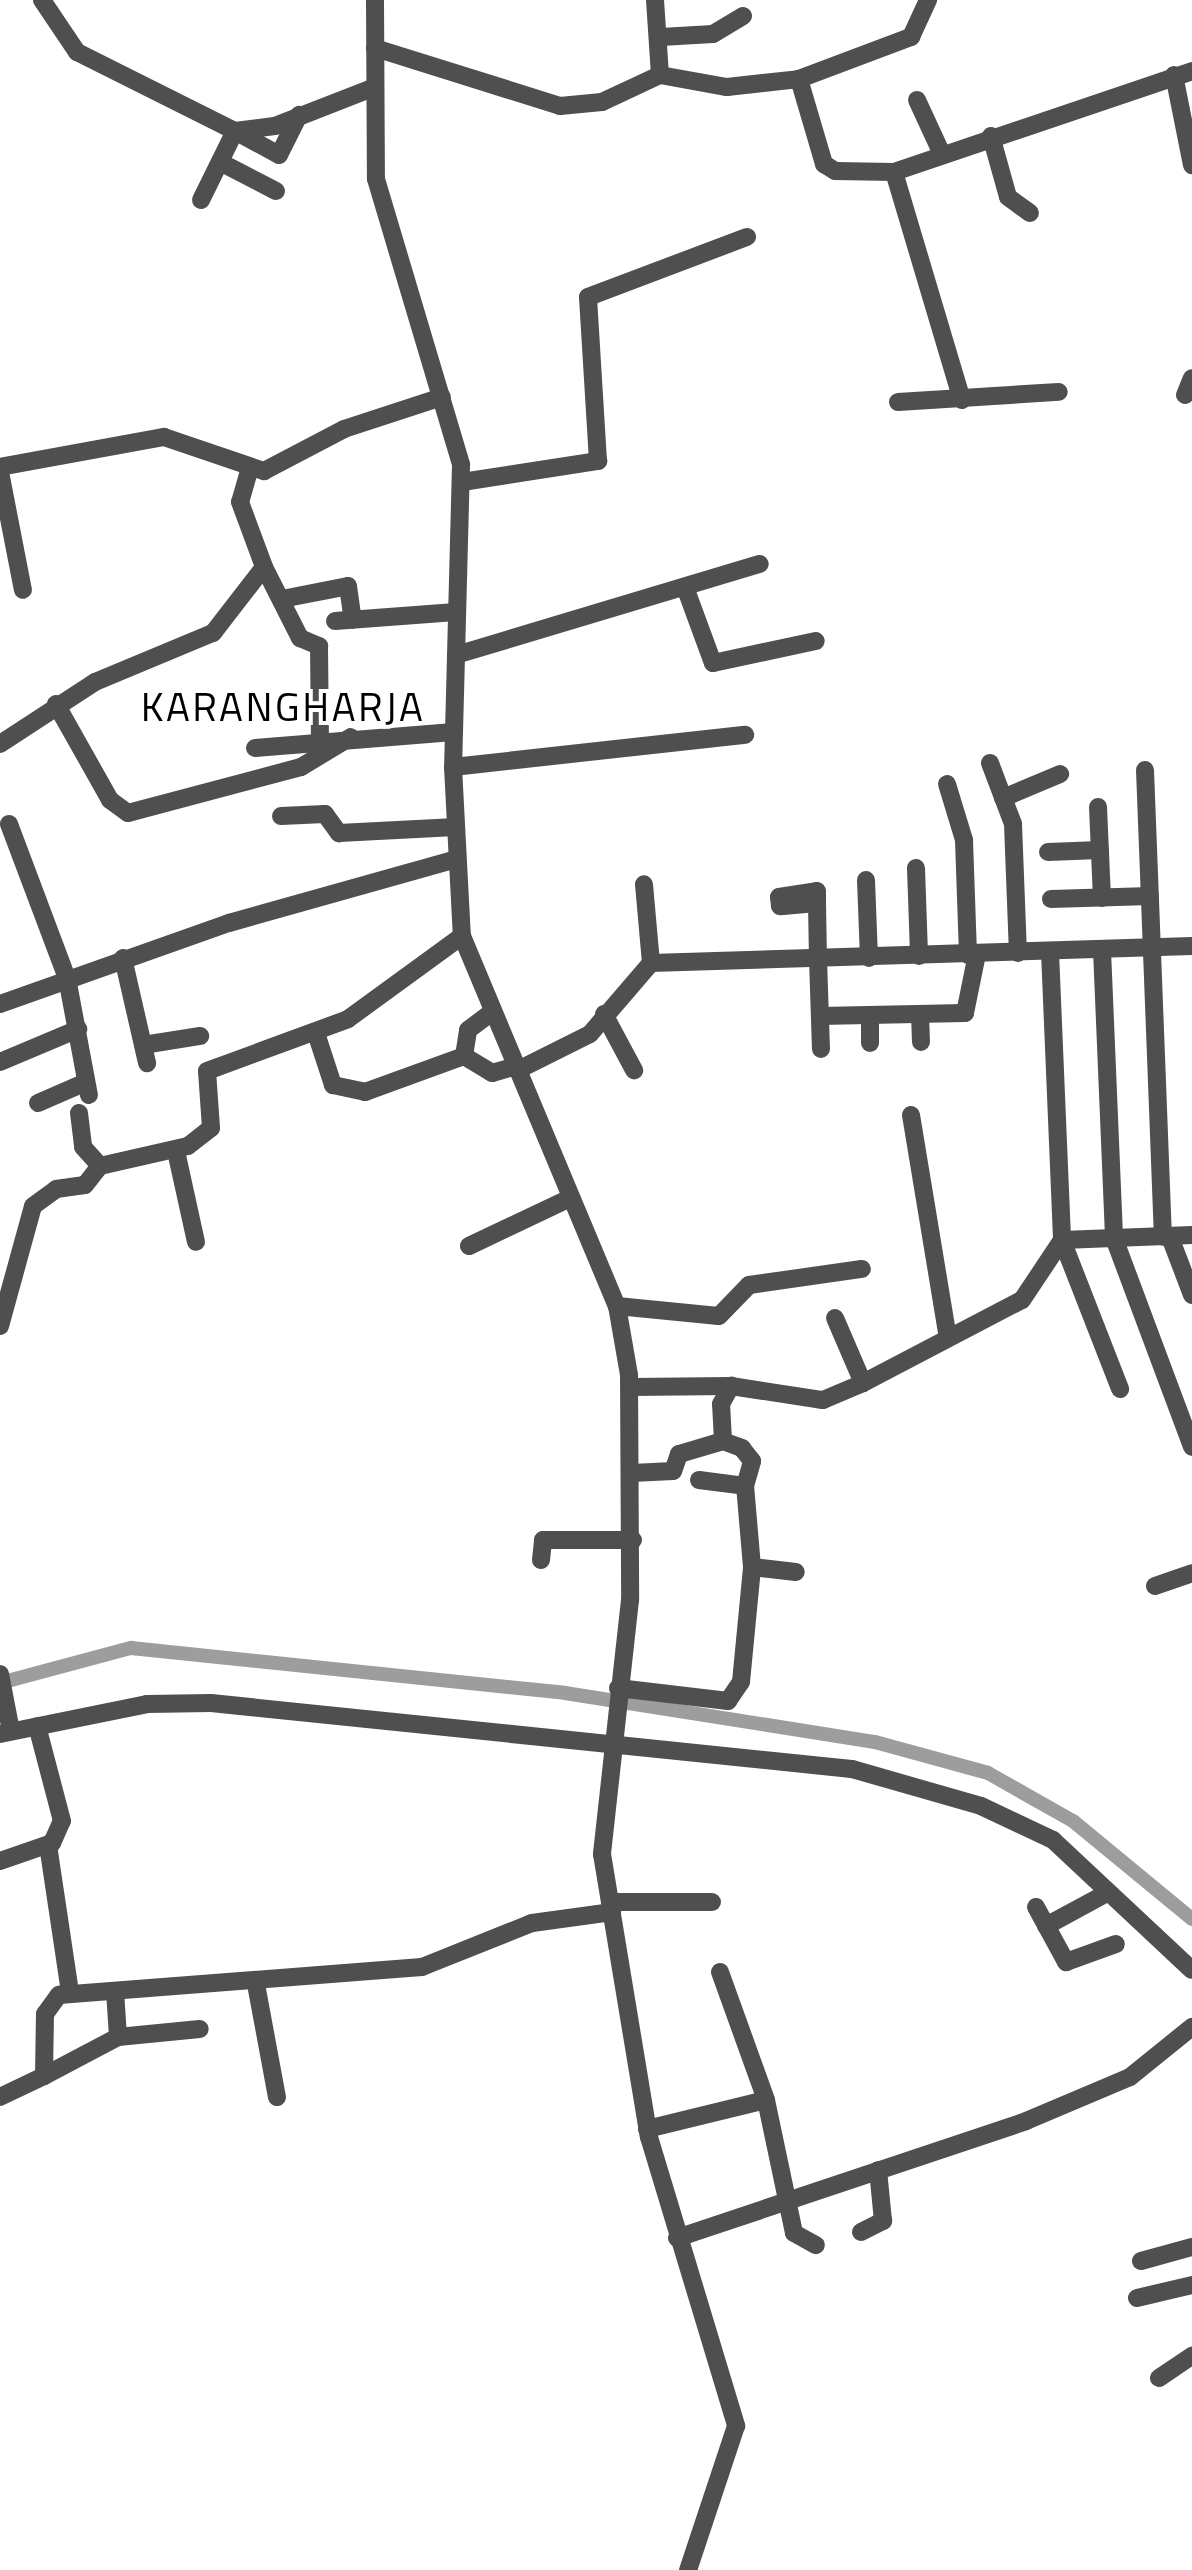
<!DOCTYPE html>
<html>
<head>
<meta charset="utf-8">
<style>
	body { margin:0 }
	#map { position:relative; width:1192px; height:2570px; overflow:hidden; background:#fff; font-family:"Titillium Web",sans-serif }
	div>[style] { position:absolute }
	.canal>* { height:14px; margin:-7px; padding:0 7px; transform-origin:7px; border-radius:7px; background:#9d9d9d }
	.minor>* { height:18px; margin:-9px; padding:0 9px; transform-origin:9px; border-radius:9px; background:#4f4f4f }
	span { translate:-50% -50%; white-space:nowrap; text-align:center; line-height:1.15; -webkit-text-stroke:8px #fff; paint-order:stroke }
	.quarter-label { font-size:40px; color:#000; letter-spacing:2.5px }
</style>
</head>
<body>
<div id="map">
	<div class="canal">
		<i style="left:0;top:1683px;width:136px;rotate:-15deg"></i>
		<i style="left:131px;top:1648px;width:436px;rotate:5.9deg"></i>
		<i style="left:565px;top:1693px;width:314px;rotate:9deg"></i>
		<i style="left:875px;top:1742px;width:117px;rotate:15.3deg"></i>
		<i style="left:988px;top:1773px;width:98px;rotate:29.5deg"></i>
		<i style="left:1073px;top:1821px;width:154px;rotate:39.5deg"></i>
	</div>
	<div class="minor">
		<i style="left:42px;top:0;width:63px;rotate:56.1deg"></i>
		<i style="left:77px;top:52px;width:177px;rotate:26.6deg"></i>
		<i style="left:235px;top:131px;width:40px;rotate:-7.1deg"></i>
		<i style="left:275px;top:126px;width:107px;rotate:-21.3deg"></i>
		<i style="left:375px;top:0;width:179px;rotate:89.7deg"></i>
		<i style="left:376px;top:179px;width:298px;rotate:73.4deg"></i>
		<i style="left:461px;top:465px;width:302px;rotate:91.5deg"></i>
		<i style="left:453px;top:767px;width:169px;rotate:87deg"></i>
		<i style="left:462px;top:936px;width:401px;rotate:67.3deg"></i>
		<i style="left:617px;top:1306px;width:70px;rotate:80.1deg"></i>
		<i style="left:629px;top:1375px;width:225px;rotate:89.7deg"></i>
		<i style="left:630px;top:1600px;width:256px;rotate:96.3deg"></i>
		<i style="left:602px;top:1854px;width:287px;rotate:80.6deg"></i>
		<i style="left:649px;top:2137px;width:302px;rotate:73.2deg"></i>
		<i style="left:736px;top:2426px;width:152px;rotate:108.4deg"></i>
		<i style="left:655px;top:0;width:75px;rotate:86.2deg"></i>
		<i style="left:661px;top:37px;width:52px;rotate:-3.3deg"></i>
		<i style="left:713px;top:34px;width:35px;rotate:-31deg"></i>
		<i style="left:375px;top:48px;width:194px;rotate:17.4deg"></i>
		<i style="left:560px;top:106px;width:42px;rotate:-5.4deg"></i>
		<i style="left:602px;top:102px;width:64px;rotate:-25deg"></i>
		<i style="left:660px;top:75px;width:68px;rotate:10.2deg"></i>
		<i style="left:727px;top:87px;width:72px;rotate:-6.3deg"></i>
		<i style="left:799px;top:79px;width:89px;rotate:73.6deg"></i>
		<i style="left:824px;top:164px;width:13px;rotate:32deg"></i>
		<i style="left:835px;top:171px;width:59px;rotate:1deg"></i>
		<i style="left:894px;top:172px;width:315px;rotate:-18.7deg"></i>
		<i style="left:1174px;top:75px;width:92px;rotate:78.7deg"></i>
		<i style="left:799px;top:79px;width:120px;rotate:-20.6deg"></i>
		<i style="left:911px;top:37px;width:41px;rotate:-65.3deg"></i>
		<i style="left:917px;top:100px;width:60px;rotate:65.2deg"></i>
		<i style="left:991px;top:136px;width:63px;rotate:74.4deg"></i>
		<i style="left:1008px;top:197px;width:27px;rotate:36deg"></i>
		<i style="left:220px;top:162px;width:63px;rotate:27.4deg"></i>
		<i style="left:894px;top:172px;width:238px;rotate:73.4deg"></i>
		<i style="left:201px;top:200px;width:77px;rotate:-63.8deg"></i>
		<i style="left:235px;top:131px;width:50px;rotate:28.6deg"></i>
		<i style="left:279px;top:155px;width:45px;rotate:-63.4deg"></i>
		<i style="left:1185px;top:395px;width:18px;rotate:-68deg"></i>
		<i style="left:898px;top:402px;width:161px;rotate:-3.6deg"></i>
		<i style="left:0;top:467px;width:167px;rotate:-10.4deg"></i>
		<i style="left:164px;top:437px;width:106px;rotate:18.8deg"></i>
		<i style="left:264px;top:471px;width:90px;rotate:-27.7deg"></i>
		<i style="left:344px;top:429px;width:103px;rotate:-18.1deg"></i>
		<i style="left:249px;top:471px;width:32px;rotate:106deg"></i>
		<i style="left:240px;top:502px;width:69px;rotate:69.7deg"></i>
		<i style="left:264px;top:567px;width:80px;rotate:63.1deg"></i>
		<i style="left:300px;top:638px;width:21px;rotate:23deg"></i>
		<i style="left:319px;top:646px;width:96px;rotate:89.4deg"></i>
		<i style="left:0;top:472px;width:120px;rotate:79deg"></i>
		<i style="left:462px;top:482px;width:138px;rotate:-8.8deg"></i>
		<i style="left:598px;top:461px;width:164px;rotate:-93.5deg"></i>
		<i style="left:588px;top:297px;width:170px;rotate:-20.7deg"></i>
		<i style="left:685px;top:587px;width:81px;rotate:69.8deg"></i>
		<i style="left:713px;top:663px;width:105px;rotate:-12.1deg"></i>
		<i style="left:287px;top:598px;width:62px;rotate:-11.1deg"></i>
		<i style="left:348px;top:586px;width:34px;rotate:82deg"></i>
		<i style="left:335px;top:621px;width:121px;rotate:-4.3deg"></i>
		<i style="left:456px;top:655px;width:317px;rotate:-16.7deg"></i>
		<i style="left:56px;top:704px;width:110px;rotate:60.6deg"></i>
		<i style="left:110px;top:800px;width:22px;rotate:36deg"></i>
		<i style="left:128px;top:813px;width:179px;rotate:-14.9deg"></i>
		<i style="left:301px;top:767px;width:58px;rotate:-31deg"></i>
		<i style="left:0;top:744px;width:113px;rotate:-33.1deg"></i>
		<i style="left:95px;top:682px;width:128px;rotate:-22.6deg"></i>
		<i style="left:213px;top:633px;width:83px;rotate:-52.3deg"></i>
		<i style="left:255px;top:748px;width:199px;rotate:-4.6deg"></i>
		<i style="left:990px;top:763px;width:65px;rotate:69.3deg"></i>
		<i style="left:1013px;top:824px;width:129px;rotate:87.8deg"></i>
		<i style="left:453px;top:767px;width:294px;rotate:-6.3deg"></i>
		<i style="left:1145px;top:770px;width:467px;rotate:87.8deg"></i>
		<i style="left:947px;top:784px;width:59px;rotate:73.1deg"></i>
		<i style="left:964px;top:840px;width:115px;rotate:88deg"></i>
		<i style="left:1003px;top:798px;width:62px;rotate:-22.8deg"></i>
		<i style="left:1098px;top:807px;width:91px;rotate:87.5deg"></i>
		<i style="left:281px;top:816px;width:44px;rotate:-2.6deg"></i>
		<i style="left:325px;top:814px;width:24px;rotate:54deg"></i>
		<i style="left:339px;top:833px;width:117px;rotate:-2.9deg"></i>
		<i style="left:9px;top:824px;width:165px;rotate:69.4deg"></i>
		<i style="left:67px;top:978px;width:119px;rotate:79.4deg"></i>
		<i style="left:1048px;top:852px;width:52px;rotate:-2.2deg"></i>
		<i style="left:916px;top:868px;width:88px;rotate:88deg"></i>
		<i style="left:866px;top:880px;width:78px;rotate:87.8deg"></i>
		<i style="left:1051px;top:899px;width:99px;rotate:-1.7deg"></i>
		<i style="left:817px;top:903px;width:37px;rotate:175deg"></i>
		<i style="left:780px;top:906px;width:9px;rotate:-96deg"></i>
		<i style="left:779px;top:897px;width:38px;rotate:-9deg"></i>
		<i style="left:817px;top:891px;width:12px;rotate:90deg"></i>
		<i style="left:817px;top:903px;width:56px;rotate:89deg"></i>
		<i style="left:818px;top:959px;width:90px;rotate:88.1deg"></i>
		<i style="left:1102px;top:950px;width:288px;rotate:87.6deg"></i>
		<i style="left:1114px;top:1238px;width:223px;rotate:69.5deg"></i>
		<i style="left:1050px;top:952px;width:288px;rotate:87.6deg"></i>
		<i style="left:1062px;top:1240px;width:160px;rotate:68.7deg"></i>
		<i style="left:123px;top:958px;width:108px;rotate:77.1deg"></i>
		<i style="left:651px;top:963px;width:541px;rotate:-1.8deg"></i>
		<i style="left:0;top:1004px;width:243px;rotate:-19.5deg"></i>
		<i style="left:229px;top:923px;width:237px;rotate:-15.7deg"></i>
		<i style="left:604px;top:1014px;width:64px;rotate:61.8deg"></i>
		<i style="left:920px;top:1014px;width:28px;rotate:88deg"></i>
		<i style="left:870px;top:1015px;width:28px;rotate:90deg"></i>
		<i style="left:820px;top:1016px;width:145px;rotate:-1.2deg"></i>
		<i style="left:965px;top:1013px;width:60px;rotate:-78.5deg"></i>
		<i style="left:316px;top:1033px;width:55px;rotate:71.9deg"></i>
		<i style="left:333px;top:1085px;width:33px;rotate:12deg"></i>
		<i style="left:365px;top:1092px;width:105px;rotate:-20deg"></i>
		<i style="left:464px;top:1056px;width:26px;rotate:-81deg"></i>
		<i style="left:468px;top:1030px;width:30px;rotate:-37deg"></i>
		<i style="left:143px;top:1045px;width:58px;rotate:-9deg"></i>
		<i style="left:464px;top:1056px;width:33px;rotate:31deg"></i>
		<i style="left:492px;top:1073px;width:25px;rotate:-16deg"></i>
		<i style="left:0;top:1062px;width:85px;rotate:-22.9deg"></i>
		<i style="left:518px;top:1070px;width:80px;rotate:-26.6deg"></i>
		<i style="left:590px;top:1034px;width:94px;rotate:-49.3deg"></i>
		<i style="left:651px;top:963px;width:79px;rotate:-95.1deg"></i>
		<i style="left:38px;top:1103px;width:52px;rotate:-23.6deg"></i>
		<i style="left:79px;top:1113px;width:34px;rotate:83deg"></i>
		<i style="left:83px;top:1147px;width:25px;rotate:48deg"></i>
		<i style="left:100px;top:1166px;width:90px;rotate:-12.8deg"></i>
		<i style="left:188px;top:1146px;width:29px;rotate:-38deg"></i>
		<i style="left:211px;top:1128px;width:57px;rotate:-94deg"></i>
		<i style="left:207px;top:1071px;width:150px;rotate:-20.2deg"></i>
		<i style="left:348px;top:1019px;width:141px;rotate:-36.1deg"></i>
		<i style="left:911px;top:1115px;width:226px;rotate:80.6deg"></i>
		<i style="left:176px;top:1151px;width:93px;rotate:77.6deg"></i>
		<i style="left:1170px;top:1237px;width:62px;rotate:69.2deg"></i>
		<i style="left:469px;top:1246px;width:110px;rotate:-25.4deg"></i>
		<i style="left:617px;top:1306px;width:102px;rotate:5.6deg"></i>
		<i style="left:719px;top:1316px;width:43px;rotate:-45.9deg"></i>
		<i style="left:749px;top:1285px;width:114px;rotate:-8.1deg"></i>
		<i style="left:835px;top:1318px;width:71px;rotate:66.7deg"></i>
		<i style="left:0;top:1326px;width:124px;rotate:-74.6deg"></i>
		<i style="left:33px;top:1206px;width:29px;rotate:-36deg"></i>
		<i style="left:56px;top:1189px;width:29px;rotate:-8deg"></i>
		<i style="left:85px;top:1185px;width:24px;rotate:-52deg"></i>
		<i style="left:630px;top:1387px;width:101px;rotate:-0.6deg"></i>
		<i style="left:723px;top:1441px;width:37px;rotate:-93deg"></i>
		<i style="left:721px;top:1404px;width:21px;rotate:-61deg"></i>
		<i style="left:731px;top:1386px;width:93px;rotate:8.7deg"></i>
		<i style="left:823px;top:1400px;width:43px;rotate:-23deg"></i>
		<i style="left:863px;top:1383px;width:179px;rotate:-27.6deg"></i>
		<i style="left:1022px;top:1300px;width:72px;rotate:-56.3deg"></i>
		<i style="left:1062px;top:1240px;width:130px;rotate:-2.2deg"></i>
		<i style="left:699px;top:1480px;width:46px;rotate:7.4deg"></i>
		<i style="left:541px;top:1560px;width:20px;rotate:-84deg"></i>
		<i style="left:543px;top:1540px;width:90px"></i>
		<i style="left:752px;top:1567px;width:44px;rotate:6.5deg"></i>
		<i style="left:1155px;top:1586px;width:39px;rotate:-19deg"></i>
		<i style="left:0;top:1674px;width:58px;rotate:79.1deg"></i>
		<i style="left:618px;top:1688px;width:111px;rotate:6.7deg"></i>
		<i style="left:728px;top:1701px;width:23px;rotate:-56deg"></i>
		<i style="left:741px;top:1682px;width:116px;rotate:-84.5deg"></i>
		<i style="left:752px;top:1567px;width:81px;rotate:-94.9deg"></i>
		<i style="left:745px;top:1486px;width:26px;rotate:-74deg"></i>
		<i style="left:752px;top:1461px;width:16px;rotate:-128deg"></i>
		<i style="left:742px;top:1448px;width:20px;rotate:-160deg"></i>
		<i style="left:723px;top:1441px;width:46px;rotate:163.5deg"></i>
		<i style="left:679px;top:1454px;width:18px;rotate:109deg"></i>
		<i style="left:673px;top:1471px;width:41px;rotate:177.2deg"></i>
		<i style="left:0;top:1734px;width:150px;rotate:-11.5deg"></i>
		<i style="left:147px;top:1704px;width:64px;rotate:-0.9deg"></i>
		<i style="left:211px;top:1703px;width:644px;rotate:5.88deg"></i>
		<i style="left:852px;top:1769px;width:134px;rotate:16deg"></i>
		<i style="left:981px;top:1806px;width:80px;rotate:25.3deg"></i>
		<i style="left:1053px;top:1840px;width:190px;rotate:43.1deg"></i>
		<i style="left:48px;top:1845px;width:150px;rotate:81.5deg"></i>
		<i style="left:0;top:1861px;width:55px;rotate:-19.1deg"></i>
		<i style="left:52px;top:1843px;width:24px;rotate:-66deg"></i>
		<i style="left:62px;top:1821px;width:98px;rotate:-104.7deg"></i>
		<i style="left:611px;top:1902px;width:101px"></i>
		<i style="left:1036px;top:1907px;width:63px;rotate:61.4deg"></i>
		<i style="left:1066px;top:1962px;width:53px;rotate:-19.8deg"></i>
		<i style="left:1046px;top:1926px;width:69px;rotate:-28.4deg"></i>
		<i style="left:720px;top:1972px;width:136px;rotate:70.2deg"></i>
		<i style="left:256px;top:1984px;width:115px;rotate:79.5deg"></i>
		<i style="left:118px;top:2037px;width:82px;rotate:-5.6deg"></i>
		<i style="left:44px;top:2076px;width:84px;rotate:-27.8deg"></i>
		<i style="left:118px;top:2037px;width:46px;rotate:-93.7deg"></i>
		<i style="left:0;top:2097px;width:49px;rotate:-25.5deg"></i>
		<i style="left:44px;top:2076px;width:62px;rotate:-89.1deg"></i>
		<i style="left:45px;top:2014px;width:24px;rotate:-54deg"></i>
		<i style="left:59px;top:1995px;width:364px;rotate:-4.4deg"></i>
		<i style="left:422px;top:1967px;width:118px;rotate:-21.8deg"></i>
		<i style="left:532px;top:1923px;width:81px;rotate:-7.8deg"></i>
		<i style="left:647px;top:2129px;width:122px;rotate:-13.7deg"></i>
		<i style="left:766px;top:2100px;width:136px;rotate:78.1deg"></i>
		<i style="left:794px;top:2233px;width:25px;rotate:29deg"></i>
		<i style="left:861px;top:2232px;width:25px;rotate:-27deg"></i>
		<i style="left:883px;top:2221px;width:51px;rotate:-95.6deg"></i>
		<i style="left:677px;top:2238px;width:368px;rotate:-18.5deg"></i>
		<i style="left:1026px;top:2121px;width:113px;rotate:-22.9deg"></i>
		<i style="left:1130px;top:2077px;width:80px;rotate:-38.9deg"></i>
		<i style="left:1141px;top:2261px;width:53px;rotate:-15.4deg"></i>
		<i style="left:1137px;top:2298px;width:57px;rotate:-13.3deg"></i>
		<i style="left:1159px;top:2378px;width:40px;rotate:-34deg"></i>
	</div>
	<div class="quarter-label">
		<span style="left:283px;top:707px">KARANGHARJA</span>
	</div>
</div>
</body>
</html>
